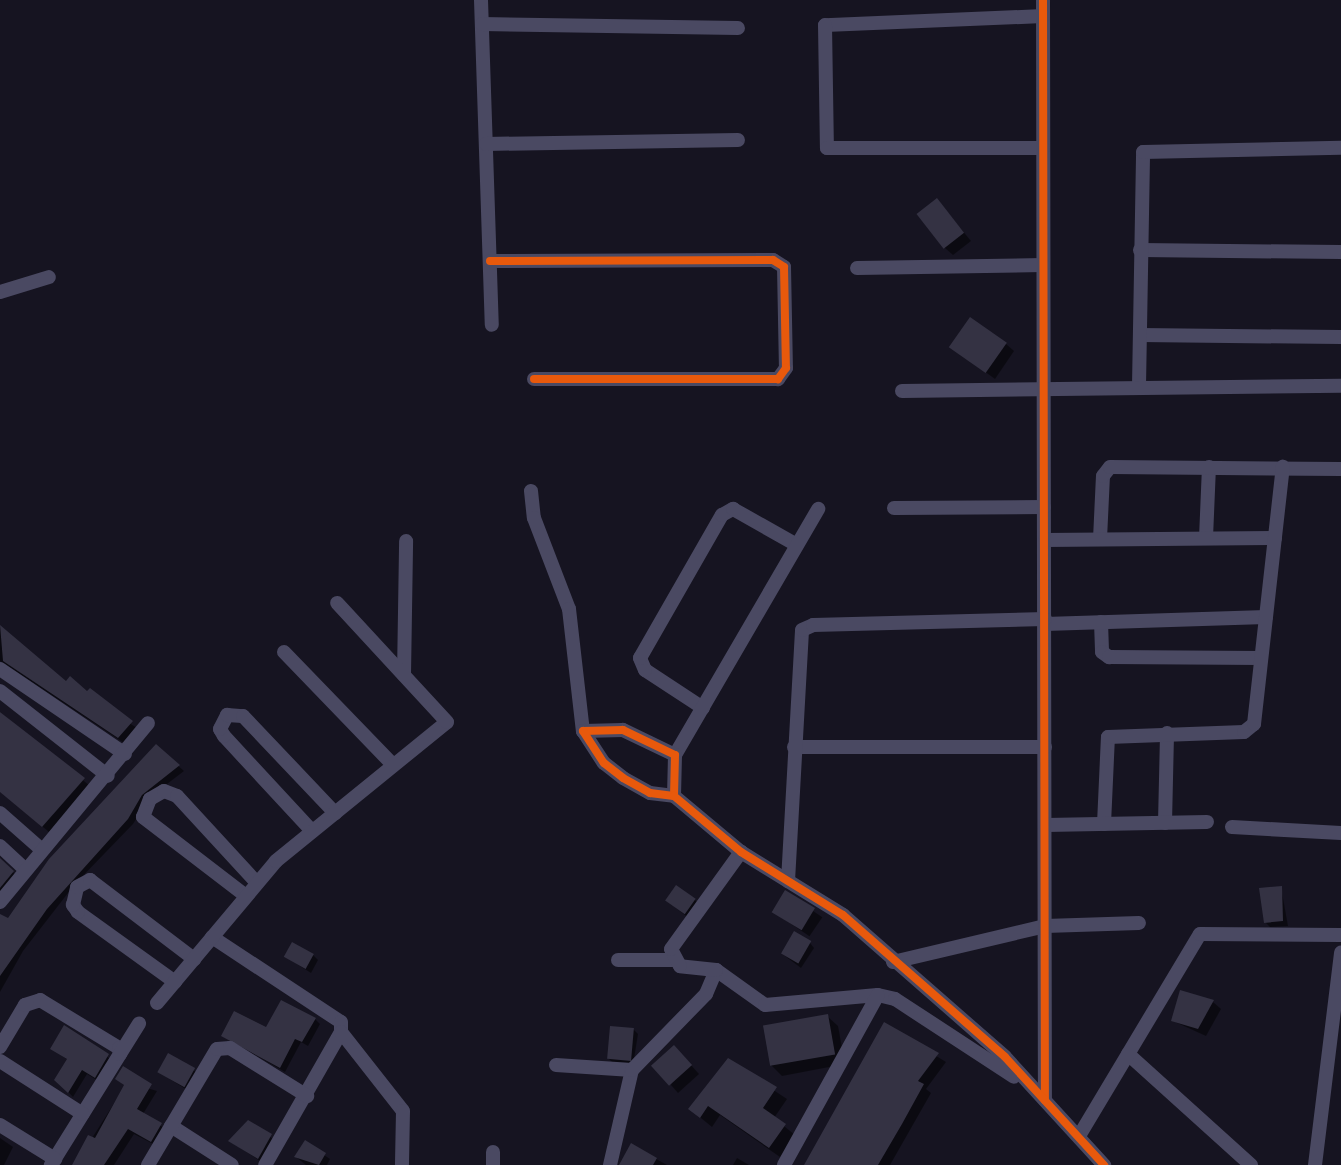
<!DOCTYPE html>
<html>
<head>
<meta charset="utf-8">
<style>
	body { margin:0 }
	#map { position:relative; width:1341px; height:1165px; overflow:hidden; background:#161421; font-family:"Sofia Sans Condensed",sans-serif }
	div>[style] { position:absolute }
	.shadow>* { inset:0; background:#0007; transform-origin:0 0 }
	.building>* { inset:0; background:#343243; transform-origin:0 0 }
	.minor>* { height:14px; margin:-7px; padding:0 7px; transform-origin:7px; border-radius:7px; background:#4a4962 }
	.cycleway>* { height:8px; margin:-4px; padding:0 4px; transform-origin:4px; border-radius:4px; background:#e8590c }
	span { translate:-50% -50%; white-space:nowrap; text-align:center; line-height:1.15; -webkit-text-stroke:6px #130f26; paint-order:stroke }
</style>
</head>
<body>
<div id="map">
	<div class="shadow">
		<i style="clip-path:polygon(937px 200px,971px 241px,953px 255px,945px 248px)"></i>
		<i style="clip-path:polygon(1006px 344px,1014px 351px,995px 379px,951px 347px)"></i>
		<i style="clip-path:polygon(0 626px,66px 683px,137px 728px,124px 743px,0 661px)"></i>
		<i style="clip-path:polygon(0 712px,90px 786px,49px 832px,0 791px)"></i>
		<i style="clip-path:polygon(156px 746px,184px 771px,150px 797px,133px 824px,75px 884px,23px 951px,0 992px,0 930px)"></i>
		<i style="clip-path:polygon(0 860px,18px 877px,0 894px)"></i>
		<i style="clip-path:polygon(1281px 887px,1288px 926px,1270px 927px,1265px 922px)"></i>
		<i style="left:785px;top:892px;width:45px;height:23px;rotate:34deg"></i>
		<i style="clip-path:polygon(695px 900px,700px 905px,690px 919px,667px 901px)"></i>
		<i style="clip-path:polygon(810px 943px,814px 948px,801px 968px,781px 953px)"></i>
		<i style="clip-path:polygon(313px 955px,318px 960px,311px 973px,286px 957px)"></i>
		<i style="clip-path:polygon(1213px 1002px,1221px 1009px,1206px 1036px,1173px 1021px)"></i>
		<i style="clip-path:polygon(827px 1016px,838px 1026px,845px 1064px,782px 1076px,771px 1065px)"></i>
		<i style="clip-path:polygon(315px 1019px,320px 1024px,308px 1046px,301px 1042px,285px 1072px,222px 1036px)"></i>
		<i style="clip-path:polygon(884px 1024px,946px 1062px,926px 1089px,931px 1093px,890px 1165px,811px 1165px)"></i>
		<i style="clip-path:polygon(64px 1027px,113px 1061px,100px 1082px,87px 1074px,73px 1097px,56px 1079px,68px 1060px,51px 1048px)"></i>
		<i style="clip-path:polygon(633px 1029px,638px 1034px,633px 1065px,613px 1063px,608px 1058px)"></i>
		<i style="left:169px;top:1055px;width:36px;height:20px;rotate:32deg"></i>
		<i style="clip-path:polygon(682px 1055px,699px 1074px,678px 1093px,671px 1085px)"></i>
		<i style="clip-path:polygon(728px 1060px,787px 1099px,774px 1118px,795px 1135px,780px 1157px,720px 1115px,712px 1127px,690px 1109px)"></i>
		<i style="clip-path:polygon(117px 1079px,157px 1091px,143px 1114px,167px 1130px,157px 1146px,134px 1134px,114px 1165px,75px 1165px,125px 1086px)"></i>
		<i style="clip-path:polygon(248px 1122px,279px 1143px,266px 1165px,230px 1141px)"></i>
		<i style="clip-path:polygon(0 1138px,13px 1147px,4px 1165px,0 1165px)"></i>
		<i style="clip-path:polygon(305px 1142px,330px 1159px,327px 1165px,306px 1165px,296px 1157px)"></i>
		<i style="clip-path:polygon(631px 1145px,667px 1165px,621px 1165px)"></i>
		<i style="clip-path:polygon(737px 1158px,749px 1165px,733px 1165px)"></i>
	</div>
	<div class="building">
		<i style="left:937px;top:198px;width:44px;height:26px;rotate:52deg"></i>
		<i style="left:970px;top:317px;width:45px;height:37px;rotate:35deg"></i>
		<i style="clip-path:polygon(0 625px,66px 681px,70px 676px,87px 691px,90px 688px,133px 721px,118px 738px,3px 661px)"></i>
		<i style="clip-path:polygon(0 712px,85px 778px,42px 827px,0 792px)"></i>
		<i style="clip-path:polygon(156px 744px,180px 765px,142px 795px,128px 819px,47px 909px,0 976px,0 914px,8px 918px,49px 859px)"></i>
		<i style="clip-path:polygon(0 858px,14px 871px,0 888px)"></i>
		<i style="left:676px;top:885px;width:24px;height:19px;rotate:35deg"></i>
		<i style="clip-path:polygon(1282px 886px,1283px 921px,1264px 923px,1259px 888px)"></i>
		<i style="left:785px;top:890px;width:35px;height:26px;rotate:31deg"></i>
		<i style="left:794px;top:931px;width:20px;height:26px;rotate:30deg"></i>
		<i style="left:292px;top:942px;width:25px;height:17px;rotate:29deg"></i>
		<i style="clip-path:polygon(1180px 990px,1214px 1000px,1198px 1029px,1171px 1021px)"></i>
		<i style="clip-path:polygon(281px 1000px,316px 1018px,302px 1042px,295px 1039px,280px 1068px,221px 1036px,234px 1011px,266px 1027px)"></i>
		<i style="left:828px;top:1014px;width:41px;height:66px;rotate:80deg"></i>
		<i style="clip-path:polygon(884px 1022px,939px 1053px,918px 1081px,924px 1084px,902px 1124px,878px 1165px,804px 1165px)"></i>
		<i style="clip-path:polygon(64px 1025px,109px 1054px,95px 1078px,82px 1070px,68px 1093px,54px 1080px,67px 1059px,50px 1049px)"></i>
		<i style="left:610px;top:1026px;width:24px;height:33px;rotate:5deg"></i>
		<i style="left:674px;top:1045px;width:27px;height:31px;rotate:48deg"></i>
		<i style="left:168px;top:1053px;width:31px;height:22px;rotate:29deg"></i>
		<i style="clip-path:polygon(728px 1058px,777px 1087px,763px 1108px,786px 1124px,769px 1148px,708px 1106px,700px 1118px,688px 1109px)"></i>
		<i style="clip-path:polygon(123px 1066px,152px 1084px,137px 1109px,162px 1123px,151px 1142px,128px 1129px,104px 1165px,72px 1165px,88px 1135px,95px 1138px,124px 1085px,115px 1079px)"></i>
		<i style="clip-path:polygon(248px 1120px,272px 1134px,258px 1159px,228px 1141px)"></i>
		<i style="clip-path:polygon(305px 1140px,326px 1153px,319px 1165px,294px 1157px)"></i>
		<i style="clip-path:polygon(631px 1143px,657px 1158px,653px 1165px,619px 1165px)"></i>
	</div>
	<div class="minor">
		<i style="left:481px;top:0;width:325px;rotate:88.1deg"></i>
		<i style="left:1043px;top:0;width:1100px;rotate:89.9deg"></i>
		<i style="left:1043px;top:16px;width:218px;rotate:177.6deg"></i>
		<i style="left:825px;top:25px;width:123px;rotate:89.1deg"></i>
		<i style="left:827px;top:148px;width:216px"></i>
		<i style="left:482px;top:24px;width:256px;rotate:0.9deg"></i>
		<i style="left:486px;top:144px;width:252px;rotate:-0.9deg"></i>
		<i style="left:1140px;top:250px;width:201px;rotate:0.6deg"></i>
		<i style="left:490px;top:261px;width:283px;rotate:-0.2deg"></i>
		<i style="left:773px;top:260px;width:13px;rotate:32deg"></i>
		<i style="left:784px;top:267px;width:101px;rotate:88.9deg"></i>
		<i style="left:786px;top:368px;width:14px;rotate:126deg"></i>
		<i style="left:778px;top:379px;width:244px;rotate:180deg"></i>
		<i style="left:857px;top:268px;width:186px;rotate:-0.9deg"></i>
		<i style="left:0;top:292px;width:51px;rotate:-17deg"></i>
		<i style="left:1140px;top:335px;width:201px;rotate:0.6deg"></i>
		<i style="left:1139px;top:386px;width:234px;rotate:-89deg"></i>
		<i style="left:1143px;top:152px;width:198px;rotate:-1.2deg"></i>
		<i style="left:902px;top:391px;width:439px;rotate:-0.7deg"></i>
		<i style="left:531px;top:491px;width:27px;rotate:84deg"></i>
		<i style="left:534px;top:518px;width:97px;rotate:69deg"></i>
		<i style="left:569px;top:609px;width:123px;rotate:83.5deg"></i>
		<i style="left:894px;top:508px;width:150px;rotate:-0.4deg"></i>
		<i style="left:1206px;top:538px;width:71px;rotate:-87.6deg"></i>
		<i style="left:1100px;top:539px;width:63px;rotate:-87.3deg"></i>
		<i style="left:1103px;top:476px;width:11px;rotate:-52deg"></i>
		<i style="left:1110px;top:467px;width:231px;rotate:0.5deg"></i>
		<i style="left:1045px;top:540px;width:230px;rotate:-0.5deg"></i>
		<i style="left:1101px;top:622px;width:30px;rotate:88deg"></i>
		<i style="left:1102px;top:652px;width:9px;rotate:36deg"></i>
		<i style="left:1109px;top:657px;width:152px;rotate:0.4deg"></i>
		<i style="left:1045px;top:624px;width:221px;rotate:-1.8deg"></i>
		<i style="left:284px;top:652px;width:157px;rotate:46deg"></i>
		<i style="left:0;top:669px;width:151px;rotate:34.2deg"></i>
		<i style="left:404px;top:675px;width:134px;rotate:-89.1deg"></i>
		<i style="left:0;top:691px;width:137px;rotate:38.2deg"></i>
		<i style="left:703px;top:708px;width:69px;rotate:-146.8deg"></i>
		<i style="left:645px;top:670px;width:13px;rotate:-113deg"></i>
		<i style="left:640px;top:658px;width:165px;rotate:-60.2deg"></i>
		<i style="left:722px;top:515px;width:13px;rotate:-29deg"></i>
		<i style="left:733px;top:509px;width:73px;rotate:29.4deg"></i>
		<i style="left:794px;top:747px;width:251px"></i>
		<i style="left:675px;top:755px;width:285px;rotate:-59.8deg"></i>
		<i style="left:674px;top:796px;width:41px;rotate:-88.6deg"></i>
		<i style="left:675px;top:755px;width:58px;rotate:-154.3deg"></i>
		<i style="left:623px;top:730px;width:40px;rotate:178.6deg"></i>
		<i style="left:583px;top:731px;width:38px;rotate:57deg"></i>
		<i style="left:604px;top:763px;width:24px;rotate:38deg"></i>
		<i style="left:623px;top:778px;width:31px;rotate:29deg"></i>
		<i style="left:650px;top:793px;width:24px;rotate:7deg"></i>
		<i style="left:674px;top:796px;width:87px;rotate:39.9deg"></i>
		<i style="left:741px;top:852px;width:120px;rotate:31.7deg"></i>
		<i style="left:843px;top:915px;width:215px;rotate:41.2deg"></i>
		<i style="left:1005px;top:1057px;width:147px;rotate:47.5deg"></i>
		<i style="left:0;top:813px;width:56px;rotate:41.4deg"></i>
		<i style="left:1165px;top:823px;width:90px;rotate:-88.7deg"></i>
		<i style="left:1104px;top:824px;width:87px;rotate:-87.4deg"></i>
		<i style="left:1108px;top:737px;width:136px;rotate:-2.1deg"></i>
		<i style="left:1244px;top:732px;width:13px;rotate:-39deg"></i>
		<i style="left:1254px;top:724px;width:259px;rotate:-83.6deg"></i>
		<i style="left:1046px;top:825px;width:161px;rotate:-1.1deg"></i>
		<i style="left:1232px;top:827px;width:109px;rotate:3.2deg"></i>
		<i style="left:312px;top:831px;width:129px;rotate:-132.8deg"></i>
		<i style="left:224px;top:736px;width:8px;rotate:-120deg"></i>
		<i style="left:220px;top:729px;width:16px;rotate:-63deg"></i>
		<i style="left:227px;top:715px;width:16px;rotate:4deg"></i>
		<i style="left:243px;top:716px;width:134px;rotate:46.5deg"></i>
		<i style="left:0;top:846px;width:34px;rotate:43deg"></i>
		<i style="left:788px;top:881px;width:251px;rotate:-86.8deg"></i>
		<i style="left:802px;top:630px;width:12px;rotate:-24deg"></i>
		<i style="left:813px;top:625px;width:232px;rotate:-1.5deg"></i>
		<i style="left:246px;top:896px;width:130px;rotate:-142.5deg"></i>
		<i style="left:143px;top:817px;width:19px;rotate:-69deg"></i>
		<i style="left:150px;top:799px;width:16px;rotate:-30deg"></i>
		<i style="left:164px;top:791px;width:14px;rotate:21deg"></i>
		<i style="left:177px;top:796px;width:118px;rotate:47.4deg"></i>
		<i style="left:0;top:902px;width:232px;rotate:-50.4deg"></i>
		<i style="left:212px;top:937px;width:154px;rotate:33.4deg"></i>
		<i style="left:341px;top:1022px;width:10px;rotate:90deg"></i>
		<i style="left:341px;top:1032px;width:153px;rotate:119.7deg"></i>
		<i style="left:618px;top:960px;width:56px"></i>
		<i style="left:893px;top:962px;width:156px;rotate:-13.3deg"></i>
		<i style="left:1045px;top:926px;width:94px;rotate:-1.8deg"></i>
		<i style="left:716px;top:970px;width:60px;rotate:35.5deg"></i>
		<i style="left:765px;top:1005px;width:113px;rotate:-5.1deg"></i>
		<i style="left:878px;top:995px;width:17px;rotate:13deg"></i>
		<i style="left:895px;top:999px;width:142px;rotate:33.2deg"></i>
		<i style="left:175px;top:982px;width:120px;rotate:-144.2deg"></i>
		<i style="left:78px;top:912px;width:9px;rotate:-126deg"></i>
		<i style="left:73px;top:905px;width:18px;rotate:-77deg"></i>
		<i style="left:77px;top:887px;width:15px;rotate:-28deg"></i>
		<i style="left:90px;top:880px;width:131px;rotate:37.2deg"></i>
		<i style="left:157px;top:1003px;width:185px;rotate:-50deg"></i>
		<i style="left:276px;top:861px;width:220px;rotate:-39.1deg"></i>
		<i style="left:447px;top:722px;width:162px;rotate:-132.7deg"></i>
		<i style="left:341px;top:1032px;width:100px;rotate:51.9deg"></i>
		<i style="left:403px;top:1111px;width:54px;rotate:91.1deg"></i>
		<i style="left:0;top:1047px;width:49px;rotate:-59.2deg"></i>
		<i style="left:25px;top:1005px;width:16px;rotate:-18deg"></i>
		<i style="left:40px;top:1000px;width:92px;rotate:31.3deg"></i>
		<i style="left:119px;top:1048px;width:6px;rotate:81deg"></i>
		<i style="left:120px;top:1054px;width:131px;rotate:121.9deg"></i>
		<i style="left:120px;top:1054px;width:36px;rotate:-58deg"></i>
		<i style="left:1128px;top:1054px;width:166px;rotate:42.1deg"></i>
		<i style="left:0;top:1061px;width:98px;rotate:32.6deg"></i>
		<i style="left:556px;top:1065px;width:76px;rotate:3.8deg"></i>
		<i style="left:0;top:1125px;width:65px;rotate:31.7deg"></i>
		<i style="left:171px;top:1126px;width:72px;rotate:32.6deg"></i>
		<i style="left:1079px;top:1136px;width:235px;rotate:-59.1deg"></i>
		<i style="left:1200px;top:934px;width:141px;rotate:0.4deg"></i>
		<i style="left:148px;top:1165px;width:135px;rotate:-59.3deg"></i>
		<i style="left:217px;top:1049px;width:13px;rotate:-4deg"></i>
		<i style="left:230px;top:1048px;width:91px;rotate:31.9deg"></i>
		<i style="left:493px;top:1165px;width:13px;rotate:-90deg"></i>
		<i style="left:610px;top:1165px;width:98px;rotate:-77deg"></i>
		<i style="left:632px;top:1070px;width:106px;rotate:-45.8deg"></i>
		<i style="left:706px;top:994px;width:26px;rotate:-67deg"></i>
		<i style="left:716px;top:970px;width:36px;rotate:-174deg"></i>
		<i style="left:680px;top:966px;width:19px;rotate:-118deg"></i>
		<i style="left:671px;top:949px;width:120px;rotate:-54.2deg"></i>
		<i style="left:784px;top:1165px;width:194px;rotate:-61.1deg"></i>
		<i style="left:1315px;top:1165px;width:214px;rotate:-83deg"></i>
	</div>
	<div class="cycleway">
		<i style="left:1043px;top:0;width:1100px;rotate:89.9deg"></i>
		<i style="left:490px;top:261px;width:283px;rotate:-0.2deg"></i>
		<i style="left:773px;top:260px;width:13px;rotate:32deg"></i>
		<i style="left:784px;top:267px;width:101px;rotate:88.9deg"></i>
		<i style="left:786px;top:368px;width:14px;rotate:126deg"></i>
		<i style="left:778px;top:379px;width:244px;rotate:180deg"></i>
		<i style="left:674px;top:796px;width:41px;rotate:-88.6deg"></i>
		<i style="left:675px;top:755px;width:58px;rotate:-154.3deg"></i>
		<i style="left:623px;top:730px;width:40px;rotate:178.6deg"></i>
		<i style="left:583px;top:731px;width:38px;rotate:57deg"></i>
		<i style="left:604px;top:763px;width:24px;rotate:38deg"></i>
		<i style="left:623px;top:778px;width:31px;rotate:29deg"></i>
		<i style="left:650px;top:793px;width:24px;rotate:7deg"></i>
		<i style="left:674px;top:796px;width:87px;rotate:39.9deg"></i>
		<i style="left:741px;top:852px;width:120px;rotate:31.7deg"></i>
		<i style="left:843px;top:915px;width:215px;rotate:41.2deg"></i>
		<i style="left:1005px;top:1057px;width:147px;rotate:47.5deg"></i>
	</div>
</div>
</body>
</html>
